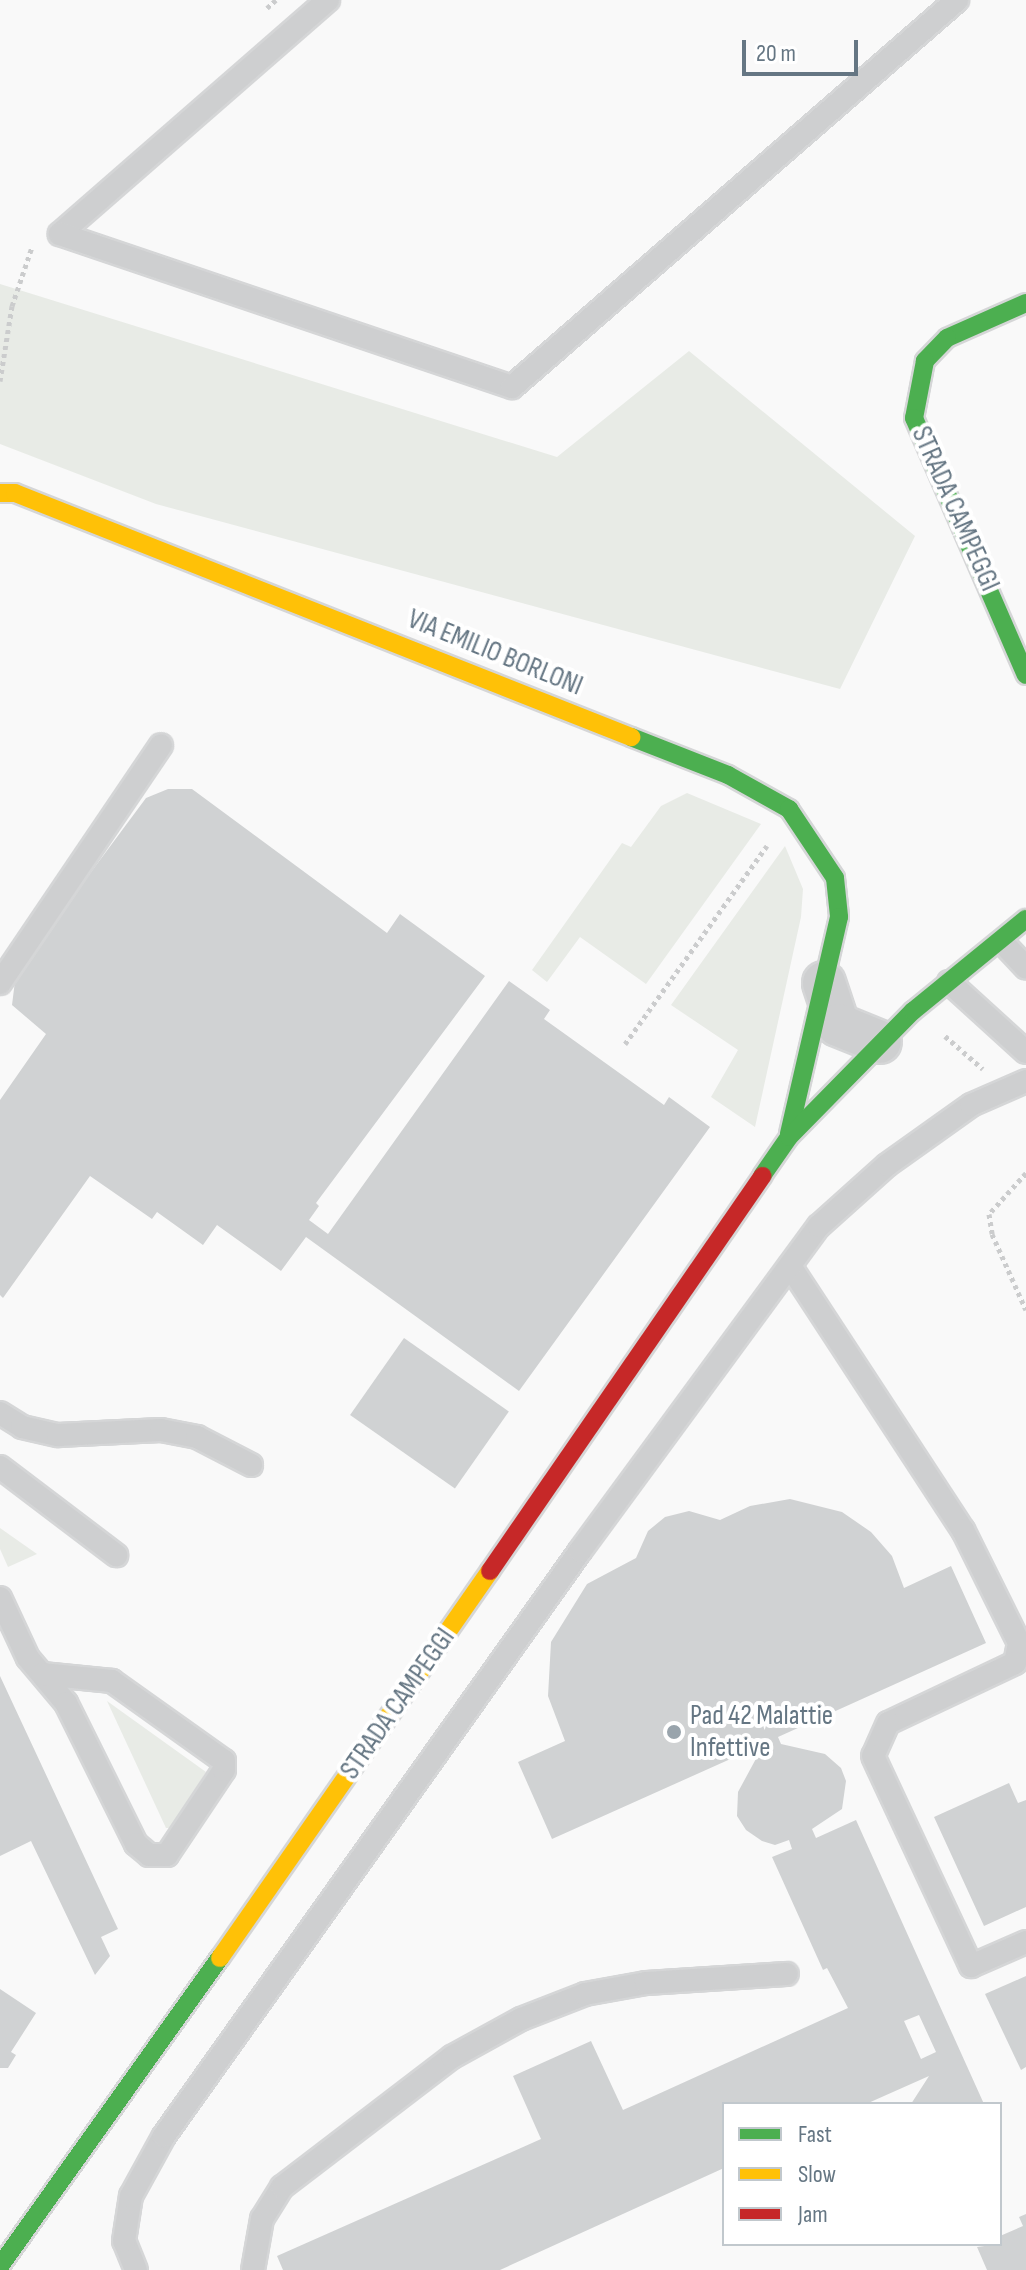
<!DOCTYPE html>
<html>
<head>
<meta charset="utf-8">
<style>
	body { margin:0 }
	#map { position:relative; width:1026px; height:2270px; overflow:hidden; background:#f9f9f9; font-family:"Sofia Sans Condensed",sans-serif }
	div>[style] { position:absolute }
	.green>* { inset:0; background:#e8ebe6 }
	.building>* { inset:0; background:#d0d2d3; transform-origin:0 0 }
	.path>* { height:5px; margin-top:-2.5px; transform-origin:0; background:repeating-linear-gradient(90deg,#cbcccd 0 4px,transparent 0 8px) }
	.roads { filter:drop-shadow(2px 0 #d5d6d7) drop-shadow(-2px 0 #d5d6d7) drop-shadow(0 2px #d5d6d7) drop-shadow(0 -2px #d5d6d7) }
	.lane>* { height:22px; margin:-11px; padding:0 11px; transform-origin:11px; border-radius:11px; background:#cecfd0 }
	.street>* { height:42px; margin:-21px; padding:0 21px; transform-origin:21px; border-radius:21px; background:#cecfd0 }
	.fast>* { height:18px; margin:-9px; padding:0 9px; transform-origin:9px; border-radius:9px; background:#4caf50 }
	.slow>* { height:18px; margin:-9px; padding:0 9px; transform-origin:9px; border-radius:9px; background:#ffc107 }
	.jam>* { height:18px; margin:-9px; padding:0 9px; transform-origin:9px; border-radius:9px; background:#c62828 }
	.dots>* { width:22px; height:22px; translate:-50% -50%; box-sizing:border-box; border:4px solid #fff; border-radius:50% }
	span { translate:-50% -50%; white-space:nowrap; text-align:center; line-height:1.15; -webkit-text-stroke:8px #fff; paint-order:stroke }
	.street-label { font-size:28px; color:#657683 }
	.poi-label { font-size:28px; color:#657683 }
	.left { translate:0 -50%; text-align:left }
	.legend { position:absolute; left:722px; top:2102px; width:280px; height:144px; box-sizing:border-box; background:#fff; border:2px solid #c1c8cd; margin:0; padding:10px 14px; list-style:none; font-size:24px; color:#657683 }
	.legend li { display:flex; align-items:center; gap:16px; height:40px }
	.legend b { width:40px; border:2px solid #c1c8cd }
	.scale { position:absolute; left:742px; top:40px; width:116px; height:36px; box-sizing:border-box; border:4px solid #657683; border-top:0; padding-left:10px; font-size:24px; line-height:28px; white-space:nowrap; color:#657683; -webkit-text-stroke:6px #fff; paint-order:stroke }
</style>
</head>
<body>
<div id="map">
	<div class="green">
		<i style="clip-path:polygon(0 284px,557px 457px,689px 351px,915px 536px,840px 689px,156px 504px,0 444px)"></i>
		<i style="clip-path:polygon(687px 793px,761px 824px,646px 984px,580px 937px,547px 982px,532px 970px,622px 843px,631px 847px,661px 806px)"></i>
		<i style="clip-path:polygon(785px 846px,803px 889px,801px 917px,755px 1127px,711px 1097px,738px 1050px,671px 1005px)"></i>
		<i style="clip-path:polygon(0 1528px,37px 1554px,8px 1567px,0 1549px)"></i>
		<i style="clip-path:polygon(107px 1701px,206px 1772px,171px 1828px,166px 1828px)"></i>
	</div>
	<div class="building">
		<i style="clip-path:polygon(168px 789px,192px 789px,387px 933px,400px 914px,485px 976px,316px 1203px,319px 1206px,309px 1220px,328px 1234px,509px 981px,550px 1010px,544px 1019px,664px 1105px,669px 1097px,710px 1127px,519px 1391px,306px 1237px,281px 1271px,217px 1225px,203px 1245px,157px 1212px,152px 1219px,90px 1176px,3px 1298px,0 1295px,0 1100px,46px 1034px,12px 1005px,16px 973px,146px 798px)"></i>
		<i style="left:404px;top:1338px;width:128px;height:94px;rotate:35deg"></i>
		<i style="clip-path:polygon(evenodd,790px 1499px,842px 1512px,871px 1532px,892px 1556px,904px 1588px,951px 1566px,986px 1643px,778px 1737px,781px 1744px,825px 1754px,841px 1768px,846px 1781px,842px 1809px,812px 1829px,816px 1838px,856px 1820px,984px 2104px,911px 2104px,929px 2076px,866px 2104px,724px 2104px,724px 2168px,500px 2270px,283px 2270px,277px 2256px,541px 2139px,513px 2076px,591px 2041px,623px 2110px,848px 2008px,827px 1968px,823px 1970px,772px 1857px,792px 1849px,789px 1840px,775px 1845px,762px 1841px,746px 1830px,737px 1816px,738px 1792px,758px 1755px,755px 1748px,552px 1839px,518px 1762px,565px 1741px,548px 1696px,551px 1642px,587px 1584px,636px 1558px,648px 1531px,665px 1517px,689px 1511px,720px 1520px,750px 1506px,790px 1499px,919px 2015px,936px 2052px,921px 2059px,904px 2021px,919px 2015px)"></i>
		<i style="clip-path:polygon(0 1676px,118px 1929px,101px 1937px,110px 1956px,95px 1975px,31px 1841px,0 1856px)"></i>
		<i style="clip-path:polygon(1009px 1783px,1018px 1803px,1026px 1800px,1026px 1907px,984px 1926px,934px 1817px)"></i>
		<i style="clip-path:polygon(1026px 1976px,1026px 2067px,1021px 2070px,985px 1994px)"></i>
		<i style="clip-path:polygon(0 1989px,36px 2013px,11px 2052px,16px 2055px,8px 2068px,0 2068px)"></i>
		<i style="clip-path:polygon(1026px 2214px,1026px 2270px,987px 2270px,977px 2247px,1000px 2244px,1000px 2236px,1023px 2226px,1019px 2217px)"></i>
	</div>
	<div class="path">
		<i style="left:267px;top:8px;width:12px;rotate:-42deg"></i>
		<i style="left:0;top:381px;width:76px;rotate:-80.9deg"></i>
		<i style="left:12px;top:306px;width:62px;rotate:-71.3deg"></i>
		<i style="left:945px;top:1036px;width:50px;rotate:41deg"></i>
		<i style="left:625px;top:1044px;width:244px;rotate:-54.4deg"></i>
		<i style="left:1026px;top:1173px;width:55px;rotate:132.1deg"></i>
		<i style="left:989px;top:1214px;width:20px;rotate:81deg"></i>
		<i style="left:992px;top:1234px;width:83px;rotate:65.9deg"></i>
	</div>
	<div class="roads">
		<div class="lane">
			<i style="left:328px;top:0;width:356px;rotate:138.9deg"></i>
			<i style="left:60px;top:234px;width:477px;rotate:18.7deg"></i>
			<i style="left:512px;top:387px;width:590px;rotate:-41.01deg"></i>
			<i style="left:1002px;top:942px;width:35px;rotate:47deg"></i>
			<i style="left:949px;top:982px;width:104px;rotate:42.3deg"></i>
			<i style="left:0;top:983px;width:287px;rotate:-55.9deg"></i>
			<i style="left:790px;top:1266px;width:316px;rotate:56.8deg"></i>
			<i style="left:963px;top:1530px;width:126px;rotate:63.6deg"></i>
			<i style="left:1019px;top:1643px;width:20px;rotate:101deg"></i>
			<i style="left:1015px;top:1663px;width:140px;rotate:154.7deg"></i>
			<i style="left:888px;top:1723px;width:36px;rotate:114deg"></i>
			<i style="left:873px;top:1756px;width:232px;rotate:65deg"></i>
			<i style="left:971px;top:1966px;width:60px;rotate:-23.6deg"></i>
			<i style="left:0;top:1413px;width:26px;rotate:32deg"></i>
			<i style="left:22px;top:1427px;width:37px;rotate:13deg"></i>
			<i style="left:58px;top:1435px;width:103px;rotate:-2.8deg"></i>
			<i style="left:161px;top:1430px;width:37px;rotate:11deg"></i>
			<i style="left:197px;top:1437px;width:61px;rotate:27.4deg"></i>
			<i style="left:0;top:1467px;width:146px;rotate:37.2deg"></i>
			<i style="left:0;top:1598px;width:66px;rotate:65deg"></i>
			<i style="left:28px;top:1658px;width:59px;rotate:49.8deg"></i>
			<i style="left:66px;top:1703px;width:157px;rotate:63.6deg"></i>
			<i style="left:136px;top:1844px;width:17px;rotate:40deg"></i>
			<i style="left:149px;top:1855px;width:18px"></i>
			<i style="left:167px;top:1855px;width:102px;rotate:-56.2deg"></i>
			<i style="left:224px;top:1770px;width:9px;rotate:-90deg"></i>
			<i style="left:224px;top:1761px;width:138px;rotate:-144.5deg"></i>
			<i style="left:112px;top:1681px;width:70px;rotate:-174.3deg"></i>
			<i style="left:136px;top:2270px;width:31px;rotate:-112deg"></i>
			<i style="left:124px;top:2241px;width:46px;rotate:-81.2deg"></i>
			<i style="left:131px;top:2196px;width:68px;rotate:-61.2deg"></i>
			<i style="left:164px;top:2136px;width:718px;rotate:-54.58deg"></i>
			<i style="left:580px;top:1551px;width:403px;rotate:-53.7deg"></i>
			<i style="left:819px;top:1226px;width:91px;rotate:-41.9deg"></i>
			<i style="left:887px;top:1165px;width:103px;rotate:-35.5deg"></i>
			<i style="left:971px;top:1105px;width:60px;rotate:-23.6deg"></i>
			<i style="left:253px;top:2270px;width:52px;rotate:-80deg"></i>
			<i style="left:262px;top:2219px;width:38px;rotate:-58deg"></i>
			<i style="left:282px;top:2187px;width:214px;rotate:-37.4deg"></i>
			<i style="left:452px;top:2057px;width:79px;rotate:-28.8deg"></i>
			<i style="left:521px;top:2019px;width:69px;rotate:-21.3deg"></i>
			<i style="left:585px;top:1994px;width:62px;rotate:-10.2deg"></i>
			<i style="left:646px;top:1983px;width:141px;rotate:-3.7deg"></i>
		</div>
		<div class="street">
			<i style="left:824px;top:983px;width:44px;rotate:71.6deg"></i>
			<i style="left:838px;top:1025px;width:45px;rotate:22deg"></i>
		</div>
		<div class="fast">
			<i style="left:1026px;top:303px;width:86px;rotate:156.1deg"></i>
			<i style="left:947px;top:338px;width:32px;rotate:134deg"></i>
			<i style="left:925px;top:361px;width:58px;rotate:100.9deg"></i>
			<i style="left:914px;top:418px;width:280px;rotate:66.5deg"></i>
			<i style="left:631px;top:737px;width:104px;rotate:21.4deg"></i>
			<i style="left:728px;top:775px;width:70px;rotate:29.1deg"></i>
			<i style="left:789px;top:809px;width:83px;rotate:56.3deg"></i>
			<i style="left:835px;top:878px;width:39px;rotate:84deg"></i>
			<i style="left:839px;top:917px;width:223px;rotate:103deg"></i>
			<i style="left:762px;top:1176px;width:47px;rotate:-55.3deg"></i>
			<i style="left:789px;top:1137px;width:177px;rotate:-45.5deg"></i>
			<i style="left:913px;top:1011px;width:146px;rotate:-39.2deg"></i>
			<i style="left:0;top:2266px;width:379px;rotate:-54.5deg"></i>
		</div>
		<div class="slow">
			<i style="left:0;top:493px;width:15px"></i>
			<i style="left:15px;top:493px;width:663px;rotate:21.61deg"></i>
			<i style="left:220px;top:1958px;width:472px;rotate:-55.1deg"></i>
		</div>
		<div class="jam">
			<i style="left:490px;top:1571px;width:480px;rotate:-55.4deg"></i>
		</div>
	</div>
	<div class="dots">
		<i style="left:674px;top:1732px;background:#99a4ac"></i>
	</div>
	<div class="street-label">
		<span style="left:955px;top:509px;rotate:66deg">STRADA CAMPEGGI</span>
		<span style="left:495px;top:653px;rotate:22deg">VIA EMILIO BORLONI</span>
		<span style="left:398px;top:1704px;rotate:-55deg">STRADA CAMPEGGI</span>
	</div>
	<div class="poi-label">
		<span class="left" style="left:690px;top:1732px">Pad 42 Malattie<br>Infettive</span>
	</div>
	<ul class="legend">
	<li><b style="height:10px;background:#4caf50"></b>Fast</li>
	<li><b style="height:10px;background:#ffc107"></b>Slow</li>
	<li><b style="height:10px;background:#c62828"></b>Jam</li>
	</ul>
	<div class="scale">20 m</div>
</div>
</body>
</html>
